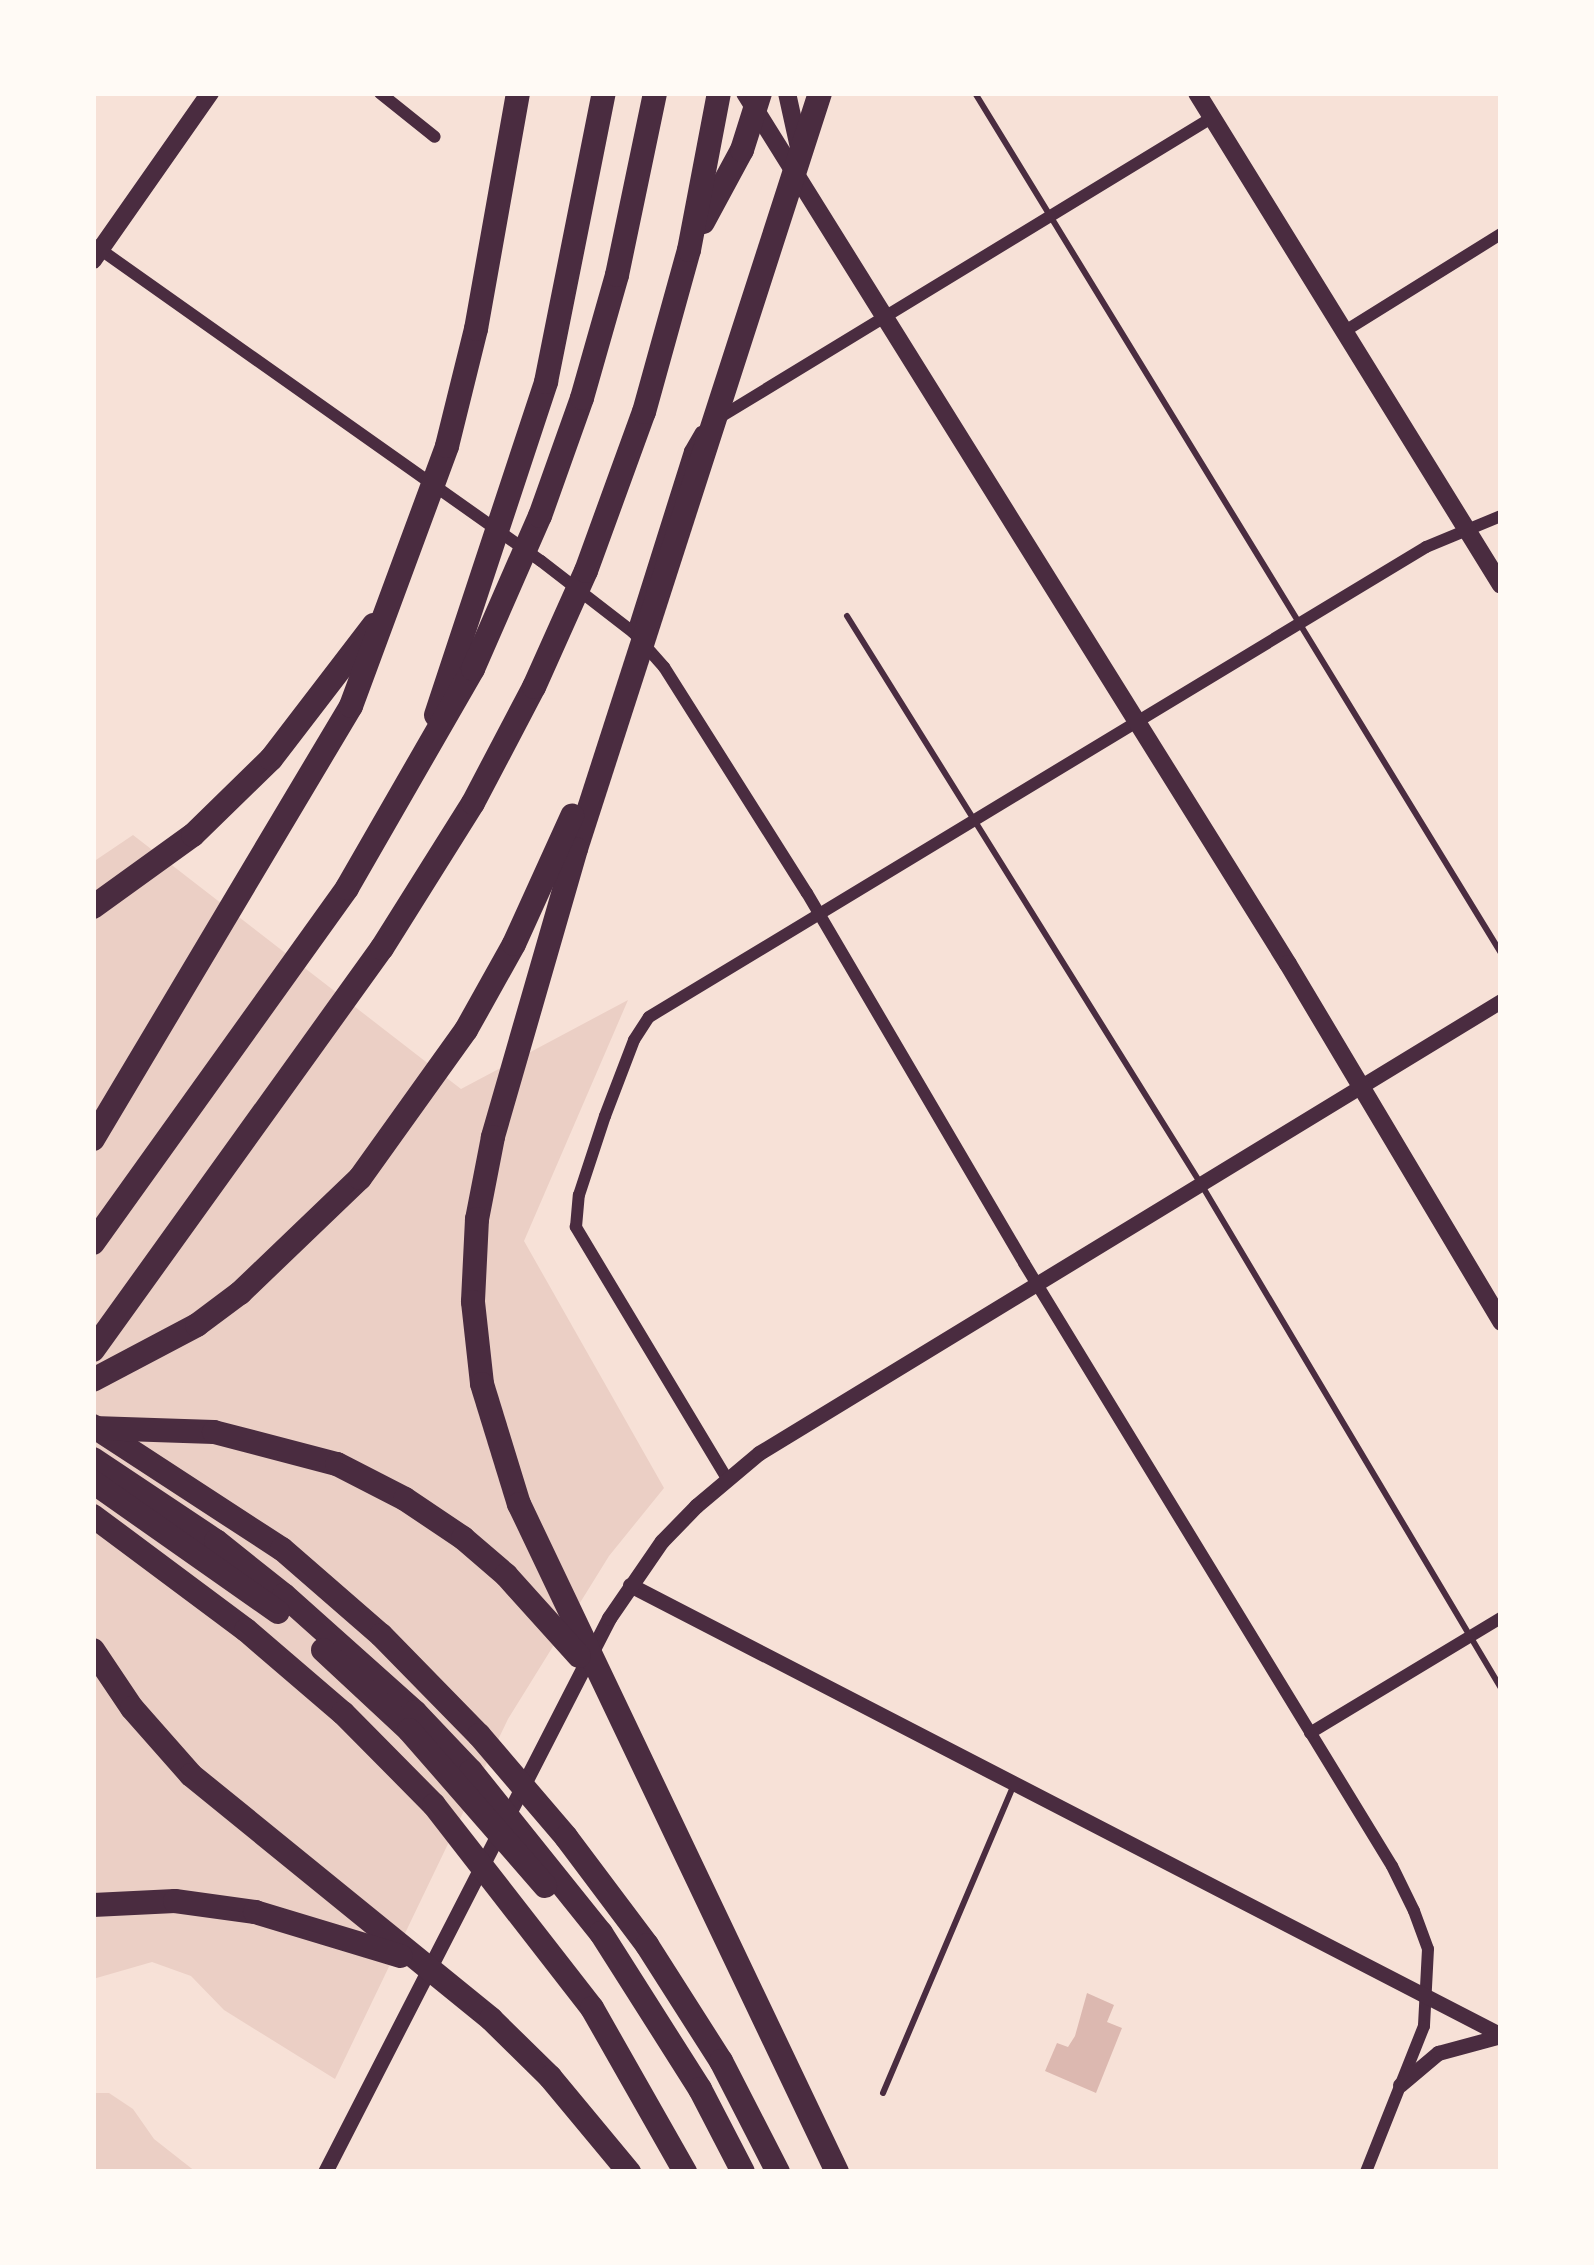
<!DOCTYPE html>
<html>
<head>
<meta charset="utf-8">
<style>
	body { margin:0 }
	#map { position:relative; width:1594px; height:2265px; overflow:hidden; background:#f7e1d7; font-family:"IBM Plex Sans",sans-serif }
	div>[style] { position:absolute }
	.green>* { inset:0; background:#ebcfc5 }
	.water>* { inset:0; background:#dcb8b0 }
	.service>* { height:6px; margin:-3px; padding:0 3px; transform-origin:3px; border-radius:3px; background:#4a2c40 }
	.minor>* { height:12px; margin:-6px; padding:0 6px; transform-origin:6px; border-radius:6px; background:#4a2c40 }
	.tertiary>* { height:15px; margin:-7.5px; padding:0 7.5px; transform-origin:7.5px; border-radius:7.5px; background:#4a2c40 }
	.secondary>* { height:18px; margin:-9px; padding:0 9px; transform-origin:9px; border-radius:9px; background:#4a2c40 }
	.motorway>* { height:24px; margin:-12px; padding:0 12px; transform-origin:12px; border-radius:12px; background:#4a2c40 }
	span { translate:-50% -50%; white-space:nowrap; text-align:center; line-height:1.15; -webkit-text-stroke:9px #fffaf5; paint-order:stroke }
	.frame { position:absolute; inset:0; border:96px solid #fffaf5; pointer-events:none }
</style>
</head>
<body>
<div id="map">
	<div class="green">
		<i style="clip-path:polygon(133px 835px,461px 1089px,628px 1000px,524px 1241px,664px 1488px,609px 1556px,508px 1719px,335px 2079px,224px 2010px,191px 1976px,152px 1962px,93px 1979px,93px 862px)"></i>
		<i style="clip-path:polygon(93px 2093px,109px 2093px,133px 2109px,154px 2139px,196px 2172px,93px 2172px)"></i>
	</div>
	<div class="water">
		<i style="clip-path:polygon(1087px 1993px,1114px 2005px,1107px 2022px,1122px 2028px,1096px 2093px,1045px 2071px,1057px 2043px,1068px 2047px,1075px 2036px)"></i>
	</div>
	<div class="service">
		<i style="left:975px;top:93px;width:1008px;rotate:58.55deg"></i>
		<i style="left:847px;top:616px;width:669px;rotate:58.07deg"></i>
		<i style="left:1201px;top:1184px;width:587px;rotate:59.24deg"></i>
		<i style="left:883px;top:2093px;width:332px;rotate:-67deg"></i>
	</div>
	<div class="minor">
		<i style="left:380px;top:93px;width:70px;rotate:38.7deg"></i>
		<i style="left:94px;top:245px;width:547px;rotate:35.26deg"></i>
		<i style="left:541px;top:561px;width:116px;rotate:37.7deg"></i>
		<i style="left:633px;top:632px;width:47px;rotate:48.5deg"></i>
		<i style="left:664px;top:667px;width:267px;rotate:57.7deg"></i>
		<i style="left:807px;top:893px;width:429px;rotate:59.6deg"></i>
		<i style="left:1024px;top:1263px;width:706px;rotate:58.61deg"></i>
		<i style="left:1392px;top:1866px;width:50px;rotate:63.9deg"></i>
		<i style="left:1414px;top:1911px;width:40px;rotate:69.8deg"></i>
		<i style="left:1428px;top:1949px;width:77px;rotate:93deg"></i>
		<i style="left:1424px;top:2026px;width:157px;rotate:111.7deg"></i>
		<i style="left:1345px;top:331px;width:184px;rotate:-31.9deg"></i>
		<i style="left:722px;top:416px;width:575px;rotate:-31.34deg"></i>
		<i style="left:633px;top:632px;width:190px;rotate:-72.5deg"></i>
		<i style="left:690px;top:451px;width:22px;rotate:-60deg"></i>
		<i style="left:726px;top:1477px;width:292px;rotate:-121deg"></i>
		<i style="left:576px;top:1227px;width:32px;rotate:-85deg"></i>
		<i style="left:579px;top:1195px;width:83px;rotate:-71.8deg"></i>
		<i style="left:605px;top:1116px;width:81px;rotate:-69.1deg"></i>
		<i style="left:634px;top:1040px;width:27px;rotate:-57deg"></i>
		<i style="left:649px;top:1017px;width:908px;rotate:-31.17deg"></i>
		<i style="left:1426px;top:547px;width:81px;rotate:-22.5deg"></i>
		<i style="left:1310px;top:1733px;width:223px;rotate:-31.1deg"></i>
	</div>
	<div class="tertiary">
		<i style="left:630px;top:1585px;width:980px;rotate:27.32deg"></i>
		<i style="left:1400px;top:2085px;width:50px;rotate:-40.1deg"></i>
		<i style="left:1438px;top:2053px;width:65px;rotate:-15.1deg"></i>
		<i style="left:325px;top:2172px;width:623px;rotate:-62.86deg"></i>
		<i style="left:609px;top:1618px;width:93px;rotate:-55.5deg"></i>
		<i style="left:662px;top:1541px;width:49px;rotate:-45.8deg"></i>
		<i style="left:696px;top:1506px;width:82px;rotate:-40.1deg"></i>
		<i style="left:759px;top:1453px;width:869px;rotate:-31.35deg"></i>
	</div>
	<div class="secondary">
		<i style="left:745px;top:93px;width:1026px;rotate:58.06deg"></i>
		<i style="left:1288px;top:964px;width:417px;rotate:59.2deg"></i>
		<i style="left:787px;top:93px;width:60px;rotate:77.6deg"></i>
		<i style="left:1197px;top:93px;width:578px;rotate:58.29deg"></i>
		<i style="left:93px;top:260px;width:204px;rotate:-55deg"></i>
	</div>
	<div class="motorway">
		<i style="left:820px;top:93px;width:794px;rotate:107.89deg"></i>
		<i style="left:576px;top:849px;width:300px;rotate:106.1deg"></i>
		<i style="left:493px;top:1137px;width:84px;rotate:101deg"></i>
		<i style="left:477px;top:1219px;width:83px;rotate:92.8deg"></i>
		<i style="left:473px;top:1302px;width:82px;rotate:83.7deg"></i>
		<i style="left:482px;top:1384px;width:126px;rotate:72.9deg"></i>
		<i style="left:519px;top:1504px;width:740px;rotate:64.54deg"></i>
		<i style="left:703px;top:222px;width:82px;rotate:-61.6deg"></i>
		<i style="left:742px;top:150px;width:60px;rotate:-72.5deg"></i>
		<i style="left:436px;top:715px;width:351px;rotate:-71.7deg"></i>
		<i style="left:546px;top:382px;width:295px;rotate:-78.7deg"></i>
		<i style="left:93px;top:907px;width:123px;rotate:-35.8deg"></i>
		<i style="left:193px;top:835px;width:109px;rotate:-44.3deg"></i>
		<i style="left:271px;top:759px;width:169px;rotate:-52.5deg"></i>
		<i style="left:93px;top:1139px;width:504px;rotate:-59.21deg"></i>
		<i style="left:351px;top:706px;width:277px;rotate:-69.7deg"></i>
		<i style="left:447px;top:446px;width:121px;rotate:-76.1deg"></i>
		<i style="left:476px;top:329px;width:240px;rotate:-79.9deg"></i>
		<i style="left:93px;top:1243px;width:437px;rotate:-54.4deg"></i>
		<i style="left:347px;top:888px;width:253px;rotate:-60.1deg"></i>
		<i style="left:473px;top:669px;width:167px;rotate:-66.4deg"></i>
		<i style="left:540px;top:516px;width:125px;rotate:-70.4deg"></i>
		<i style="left:582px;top:398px;width:128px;rotate:-74.1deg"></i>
		<i style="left:617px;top:275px;width:186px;rotate:-78.2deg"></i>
		<i style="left:93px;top:1350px;width:495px;rotate:-54.3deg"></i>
		<i style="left:382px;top:948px;width:171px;rotate:-57.9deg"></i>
		<i style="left:473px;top:803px;width:131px;rotate:-62.3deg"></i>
		<i style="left:534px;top:687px;width:127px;rotate:-65.9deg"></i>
		<i style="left:586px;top:571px;width:169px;rotate:-70deg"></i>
		<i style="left:644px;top:412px;width:168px;rotate:-74.5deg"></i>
		<i style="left:689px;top:250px;width:160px;rotate:-79.2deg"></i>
		<i style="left:93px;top:1380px;width:118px;rotate:-27.9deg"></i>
		<i style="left:197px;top:1325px;width:54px;rotate:-36.7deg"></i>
		<i style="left:240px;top:1293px;width:166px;rotate:-43.8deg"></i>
		<i style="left:360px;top:1178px;width:182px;rotate:-54.4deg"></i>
		<i style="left:466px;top:1030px;width:98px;rotate:-60.8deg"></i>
		<i style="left:514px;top:944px;width:141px;rotate:-65.6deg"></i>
		<i style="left:93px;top:1426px;width:225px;rotate:33.1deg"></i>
		<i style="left:282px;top:1549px;width:131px;rotate:41deg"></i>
		<i style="left:381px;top:1635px;width:140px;rotate:45.6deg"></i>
		<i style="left:479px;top:1735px;width:134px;rotate:49.5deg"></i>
		<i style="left:566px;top:1837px;width:135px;rotate:53.1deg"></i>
		<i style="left:647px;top:1945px;width:138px;rotate:57.5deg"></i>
		<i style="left:721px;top:2061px;width:125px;rotate:62.8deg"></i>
		<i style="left:94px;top:1428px;width:120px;rotate:1.9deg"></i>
		<i style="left:214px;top:1432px;width:127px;rotate:14.6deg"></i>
		<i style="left:337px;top:1464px;width:76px;rotate:27.2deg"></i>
		<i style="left:405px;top:1499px;width:70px;rotate:33.9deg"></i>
		<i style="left:463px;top:1538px;width:57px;rotate:40.7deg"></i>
		<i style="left:506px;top:1575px;width:109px;rotate:48deg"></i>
		<i style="left:93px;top:1459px;width:148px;rotate:33.7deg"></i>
		<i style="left:216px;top:1541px;width:87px;rotate:38.5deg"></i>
		<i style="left:284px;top:1595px;width:176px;rotate:41.8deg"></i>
		<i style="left:415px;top:1712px;width:81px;rotate:46.5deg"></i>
		<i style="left:471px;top:1771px;width:208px;rotate:51.3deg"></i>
		<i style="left:601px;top:1933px;width:185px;rotate:57.6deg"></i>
		<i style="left:700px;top:2089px;width:93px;rotate:62.6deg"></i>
		<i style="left:93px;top:1482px;width:226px;rotate:35.1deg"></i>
		<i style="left:93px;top:1516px;width:191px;rotate:36.7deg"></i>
		<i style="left:246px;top:1630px;width:128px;rotate:40.6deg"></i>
		<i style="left:343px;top:1713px;width:129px;rotate:45.3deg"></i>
		<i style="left:434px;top:1805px;width:257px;rotate:52.1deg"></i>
		<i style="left:592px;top:2008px;width:189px;rotate:60.4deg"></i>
		<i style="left:93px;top:1650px;width:70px;rotate:56.1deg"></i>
		<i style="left:132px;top:1708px;width:89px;rotate:48.6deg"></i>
		<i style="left:191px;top:1775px;width:387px;rotate:39.1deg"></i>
		<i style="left:491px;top:2019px;width:83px;rotate:44.5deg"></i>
		<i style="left:550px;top:2077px;width:124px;rotate:50.3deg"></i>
		<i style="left:323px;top:1650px;width:117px;rotate:42.9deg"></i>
		<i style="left:409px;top:1730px;width:207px;rotate:48.9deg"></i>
		<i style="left:93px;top:1905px;width:82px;rotate:-2.8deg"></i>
		<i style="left:175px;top:1901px;width:81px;rotate:7.8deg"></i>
		<i style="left:255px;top:1912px;width:152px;rotate:16.8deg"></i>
	</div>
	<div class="frame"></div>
</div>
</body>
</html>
